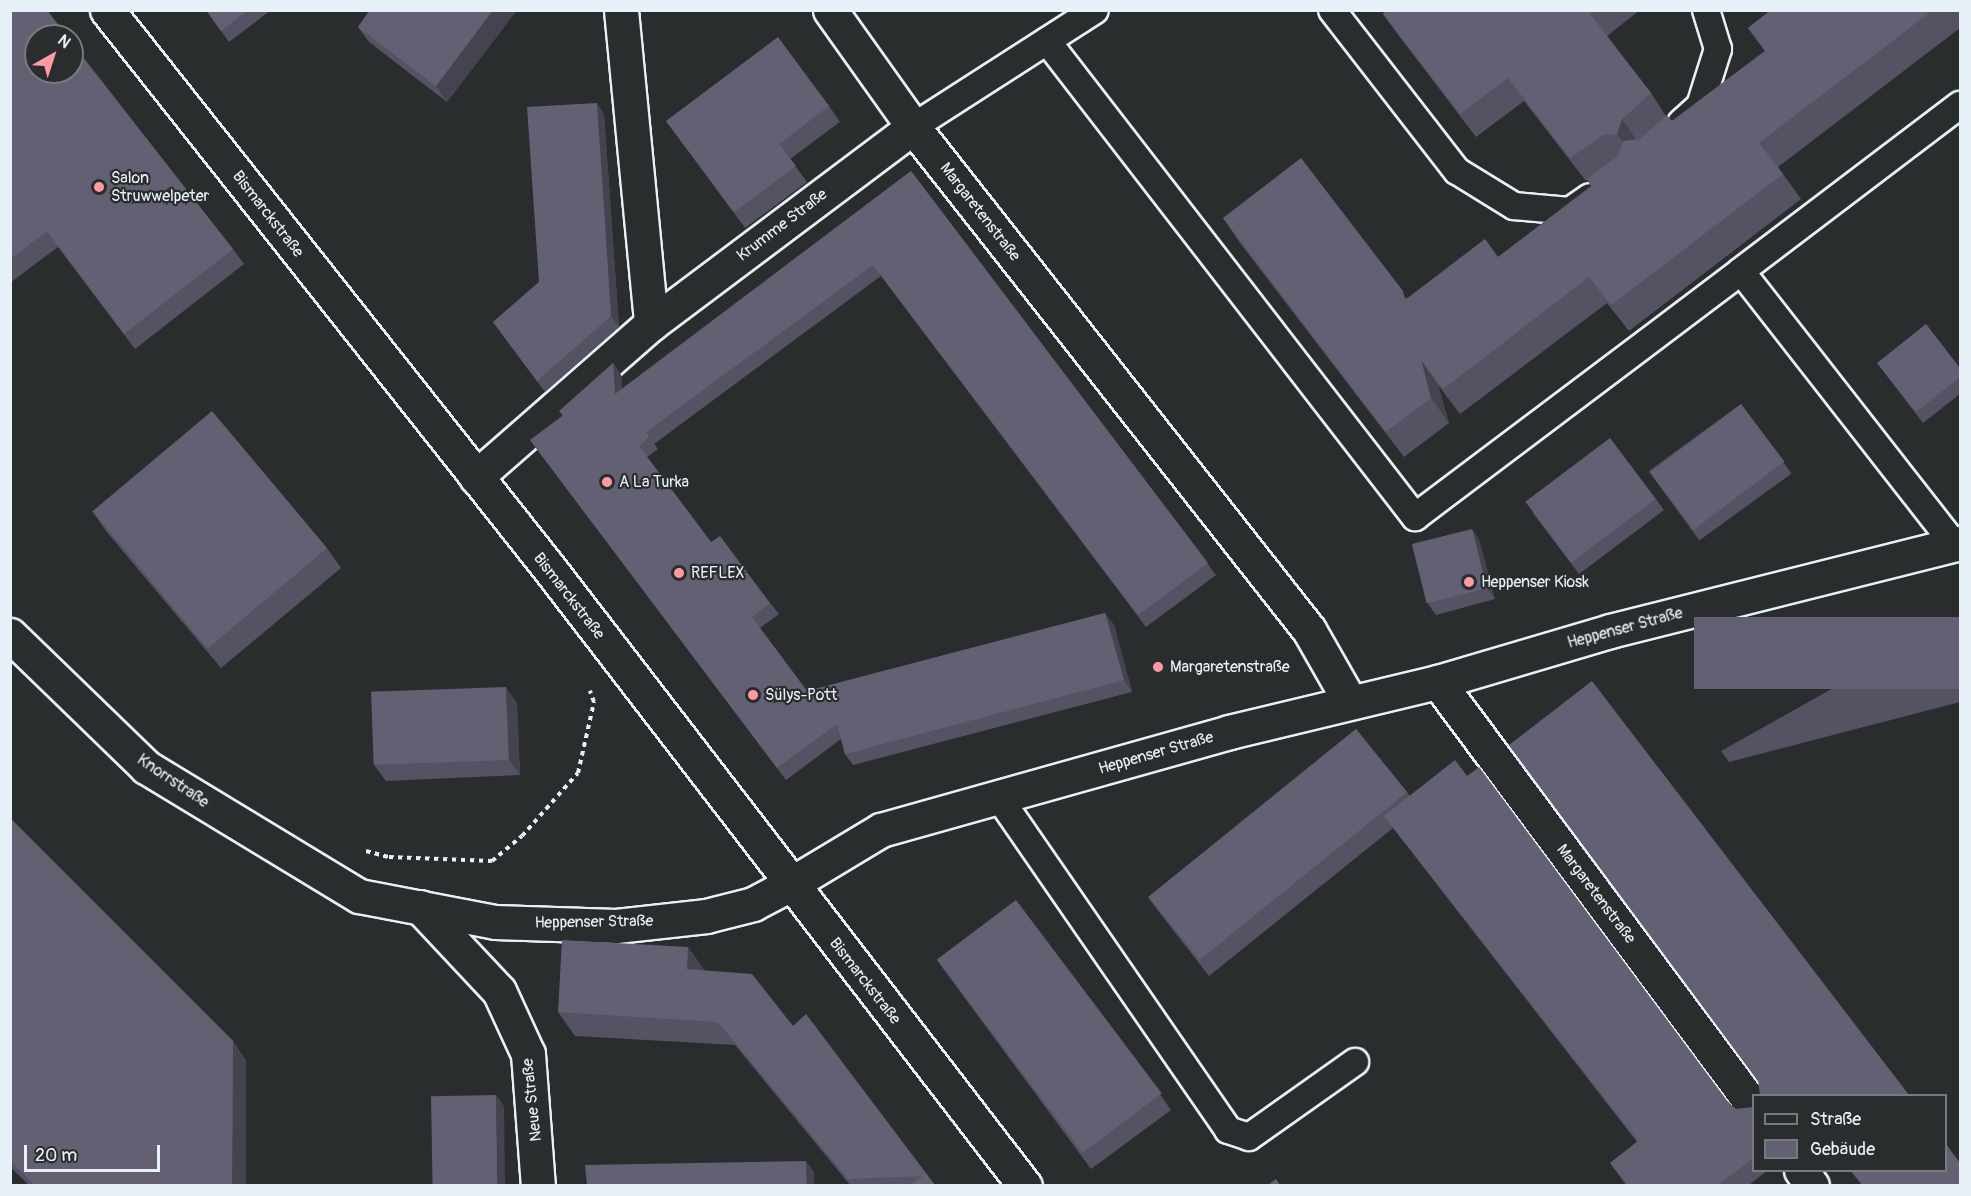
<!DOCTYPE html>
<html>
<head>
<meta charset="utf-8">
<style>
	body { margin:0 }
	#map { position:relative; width:1971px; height:1196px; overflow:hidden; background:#2a2d2e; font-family:Pangolin,sans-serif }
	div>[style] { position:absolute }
	.path>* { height:4px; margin-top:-2px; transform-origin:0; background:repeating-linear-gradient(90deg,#e8f1f8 0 4.5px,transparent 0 9px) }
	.roads { filter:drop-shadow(2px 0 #e8f1f8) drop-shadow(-2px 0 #e8f1f8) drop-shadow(0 2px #e8f1f8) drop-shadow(0 -2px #e8f1f8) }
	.service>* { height:26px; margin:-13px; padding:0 13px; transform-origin:13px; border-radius:13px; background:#2a2d2e }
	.minor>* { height:33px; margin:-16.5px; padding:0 16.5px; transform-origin:16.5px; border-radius:16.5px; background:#2a2d2e }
	.secondary>* { height:33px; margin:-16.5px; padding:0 16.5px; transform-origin:16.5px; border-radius:16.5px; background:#2a2d2e }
	.wall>* { inset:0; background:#555363; transform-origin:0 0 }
	.shaded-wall>* { inset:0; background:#454350 }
	.building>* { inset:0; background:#636073; transform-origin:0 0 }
	.dots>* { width:16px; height:16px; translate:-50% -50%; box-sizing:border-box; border:3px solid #2a2d2e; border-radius:50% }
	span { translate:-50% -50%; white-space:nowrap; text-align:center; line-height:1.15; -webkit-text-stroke:4.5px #2a2d2e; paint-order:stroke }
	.poi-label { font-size:16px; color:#e8f1f8 }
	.left { translate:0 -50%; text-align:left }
	.street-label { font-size:16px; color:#e8f1f8 }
	.frame { position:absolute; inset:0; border:12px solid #e8f1f8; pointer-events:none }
	.legend { position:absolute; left:1752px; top:1094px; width:195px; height:78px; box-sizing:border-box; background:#2a2d2e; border:2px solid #767b7f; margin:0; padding:8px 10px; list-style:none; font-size:18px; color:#e8f1f8 }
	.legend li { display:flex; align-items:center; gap:12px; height:30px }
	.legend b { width:30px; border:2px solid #767b7f }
	.north { position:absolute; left:24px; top:24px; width:60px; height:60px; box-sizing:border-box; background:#2a2d2e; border:2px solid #767b7f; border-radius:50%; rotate:39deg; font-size:16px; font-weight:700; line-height:24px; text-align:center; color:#e8f1f8 }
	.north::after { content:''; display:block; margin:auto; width:21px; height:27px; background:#ff9aa2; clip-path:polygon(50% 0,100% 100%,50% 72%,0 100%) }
	.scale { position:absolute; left:24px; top:1145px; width:136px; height:27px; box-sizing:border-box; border:3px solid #e8f1f8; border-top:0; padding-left:8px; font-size:18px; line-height:21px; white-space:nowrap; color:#e8f1f8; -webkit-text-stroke:4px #2a2d2e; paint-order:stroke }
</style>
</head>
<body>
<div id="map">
	<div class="path">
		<i style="left:366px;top:851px;width:24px;rotate:15deg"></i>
		<i style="left:389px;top:857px;width:103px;rotate:2.2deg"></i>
		<i style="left:492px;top:861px;width:39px;rotate:-40deg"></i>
		<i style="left:522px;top:836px;width:84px;rotate:-48.4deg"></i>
		<i style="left:578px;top:773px;width:73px;rotate:-77.3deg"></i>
		<i style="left:594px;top:702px;width:12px;rotate:-110deg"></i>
	</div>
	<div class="roads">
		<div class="service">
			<i style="left:1332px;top:10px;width:204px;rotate:52.2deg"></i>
			<i style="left:1457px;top:171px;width:67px;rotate:31.6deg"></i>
			<i style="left:1514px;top:206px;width:56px;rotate:5.1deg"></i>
			<i style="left:1570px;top:211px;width:24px;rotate:-35deg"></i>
			<i style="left:1047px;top:41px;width:602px;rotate:52.29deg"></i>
			<i style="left:1415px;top:517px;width:408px;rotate:-37deg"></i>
			<i style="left:1681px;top:123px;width:25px;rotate:-42deg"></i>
			<i style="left:1700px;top:106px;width:60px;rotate:-72.5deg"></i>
			<i style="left:1718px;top:49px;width:41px;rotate:-107.1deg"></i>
			<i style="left:913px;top:127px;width:216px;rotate:-32.7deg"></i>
			<i style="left:1954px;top:544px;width:346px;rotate:-128deg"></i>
			<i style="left:1741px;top:271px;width:275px;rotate:-37.2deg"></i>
			<i style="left:1000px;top:799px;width:402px;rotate:55.4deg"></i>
			<i style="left:1228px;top:1130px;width:22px;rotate:18deg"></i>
			<i style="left:1249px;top:1137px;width:130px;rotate:-35.3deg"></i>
		</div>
		<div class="minor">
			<i style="left:621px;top:10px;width:315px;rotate:84.5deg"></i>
			<i style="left:830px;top:10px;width:143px;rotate:54.6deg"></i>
			<i style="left:913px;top:127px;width:640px;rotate:51.79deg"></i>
			<i style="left:1309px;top:630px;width:81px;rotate:60.3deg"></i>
			<i style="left:476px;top:477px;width:232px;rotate:-41.2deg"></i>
			<i style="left:651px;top:324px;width:328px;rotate:-36.9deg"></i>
			<i style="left:1438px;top:682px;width:530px;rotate:53.37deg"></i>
			<i style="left:791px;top:884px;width:105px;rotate:-31deg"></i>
			<i style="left:881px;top:830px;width:362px;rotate:-15.7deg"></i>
			<i style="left:1229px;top:732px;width:215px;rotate:-13.5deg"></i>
			<i style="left:1438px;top:682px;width:179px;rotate:-16.5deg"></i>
			<i style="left:1610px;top:631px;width:361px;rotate:-14.1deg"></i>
			<i style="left:420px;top:907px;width:115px;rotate:46.8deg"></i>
			<i style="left:499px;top:991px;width:69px;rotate:65.3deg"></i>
			<i style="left:528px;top:1054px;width:132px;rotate:85.7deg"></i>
			<i style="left:1801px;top:1170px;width:19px;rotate:55deg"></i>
		</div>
		<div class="secondary">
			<i style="left:107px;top:10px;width:712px;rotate:51.62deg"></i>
			<i style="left:549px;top:568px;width:780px;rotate:52.4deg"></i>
			<i style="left:10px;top:635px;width:190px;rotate:44.1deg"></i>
			<i style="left:146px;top:767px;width:249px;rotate:31.2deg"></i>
			<i style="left:359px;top:896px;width:138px;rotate:10.8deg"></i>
			<i style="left:495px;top:922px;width:121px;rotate:1.9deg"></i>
			<i style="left:616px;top:926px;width:91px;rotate:-6.3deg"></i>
			<i style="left:706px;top:916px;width:49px;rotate:-14.3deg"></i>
			<i style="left:753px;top:904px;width:43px;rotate:-27.8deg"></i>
		</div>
	</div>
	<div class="wall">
		<i style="clip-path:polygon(10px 10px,233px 249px,244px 264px,135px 349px,58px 247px,10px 283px)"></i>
		<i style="clip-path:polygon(206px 10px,271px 10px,229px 42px)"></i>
		<i style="clip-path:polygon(370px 10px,517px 10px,447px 102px,369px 42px,358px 27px)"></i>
		<i style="clip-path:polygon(1387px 10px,1640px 10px,1607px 36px,1651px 93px,1666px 116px,1672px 121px,1765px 51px,1748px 28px,1771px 10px,1960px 10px,1960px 28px,1778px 167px,1801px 199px,1629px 331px,1607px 303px,1460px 414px,1438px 385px,1449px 423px,1404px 457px,1240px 243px,1223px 218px,1407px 298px,1498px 257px,1591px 186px,1587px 180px,1586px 181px,1524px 101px,1476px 137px,1399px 36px,1383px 14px)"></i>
		<i style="clip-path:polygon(829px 106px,840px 122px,790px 159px,807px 182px,745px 228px,666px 121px)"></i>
		<i style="clip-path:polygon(604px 114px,619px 327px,545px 392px,493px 322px,539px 282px)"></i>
		<i style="clip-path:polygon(911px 171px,1216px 575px,1146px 627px,881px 276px,654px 444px,658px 449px,647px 457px,711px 542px,770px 603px,779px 614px,760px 628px,807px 691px,1105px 613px,1114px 625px,1132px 692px,853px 765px,845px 754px,841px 739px,786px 780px,530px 440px,562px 416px,613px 363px,621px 375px,622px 389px)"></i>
		<i style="clip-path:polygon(1877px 363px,1960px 368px,1960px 394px,1923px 423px)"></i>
		<i style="left:1741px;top:404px;width:86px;height:114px;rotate:54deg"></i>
		<i style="clip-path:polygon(1656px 499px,1664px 510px,1579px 574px,1533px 513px)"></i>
		<i style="clip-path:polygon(92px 511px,327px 548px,341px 568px,221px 668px,106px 531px)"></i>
		<i style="clip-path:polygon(1472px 529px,1479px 540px,1495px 599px,1436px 615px,1428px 604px)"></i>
		<i style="clip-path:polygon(1960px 617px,1960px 702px,1729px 762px,1721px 751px)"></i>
		<i style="clip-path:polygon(517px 703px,520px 775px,386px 781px,374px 765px)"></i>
		<i style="clip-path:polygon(1356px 729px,1410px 796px,1728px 1102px,1736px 1109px,1754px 1107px,1754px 1170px,1768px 1170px,1749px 1185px,1626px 1185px,1610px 1163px,1637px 1142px,1393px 828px,1209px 976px,1159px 912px,1148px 897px)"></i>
		<i style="clip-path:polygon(1509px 745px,1909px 1095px,1758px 1081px)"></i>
		<i style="clip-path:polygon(10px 818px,233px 1041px,246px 1061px,246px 1185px,29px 1185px,10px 1167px)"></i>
		<i style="clip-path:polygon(688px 947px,705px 971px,793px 1026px,935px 1185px,850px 1185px,735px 1045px,575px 1036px,558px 1012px)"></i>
		<i style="clip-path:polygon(936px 959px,1160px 1094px,1171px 1110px,1091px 1169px)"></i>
	</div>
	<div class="shaded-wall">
		<i style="clip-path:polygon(493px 10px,517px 10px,447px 102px,436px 86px)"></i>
		<i style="clip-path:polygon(597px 103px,604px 114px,619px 327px,611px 316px)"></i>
		<i style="clip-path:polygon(1622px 119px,1638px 142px,1634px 157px,1617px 134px)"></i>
		<i style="clip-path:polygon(1421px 360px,1438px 385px,1449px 423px,1431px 398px)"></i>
		<i style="clip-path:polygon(613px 363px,621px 375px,623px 406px,615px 394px)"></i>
		<i style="clip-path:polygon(1472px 529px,1479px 540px,1495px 599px,1487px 588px)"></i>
		<i style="clip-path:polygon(1105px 613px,1114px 625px,1132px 692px,1124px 680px)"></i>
		<i style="clip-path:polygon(506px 687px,517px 703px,520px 775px,509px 760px)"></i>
		<i style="clip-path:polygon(688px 947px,705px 971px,687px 969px)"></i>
		<i style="clip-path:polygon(233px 1041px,246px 1061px,246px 1185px,232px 1185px)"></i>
		<i style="clip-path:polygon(496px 1095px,504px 1106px,505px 1185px,498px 1185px)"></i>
		<i style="clip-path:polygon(806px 1161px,814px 1172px,814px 1185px,807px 1185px)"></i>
	</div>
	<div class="building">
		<i style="clip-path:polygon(10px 10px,47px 10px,67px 36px,36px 36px,36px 72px,72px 72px,72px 43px,233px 249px,124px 334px,47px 231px,10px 259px)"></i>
		<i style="clip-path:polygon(206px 10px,248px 10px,221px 31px)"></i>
		<i style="clip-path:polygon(370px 10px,493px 10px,436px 86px,358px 27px)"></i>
		<i style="clip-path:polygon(1387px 10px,1594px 10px,1590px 14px,1651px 93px,1622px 119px,1617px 134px,1603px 135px,1570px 158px,1508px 78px,1460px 114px,1383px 14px)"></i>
		<i style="clip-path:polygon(1771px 10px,1933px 10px,1759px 143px,1783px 174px,1611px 305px,1589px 277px,1443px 389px,1421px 360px,1431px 398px,1386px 432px,1223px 218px,1301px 158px,1403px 291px,1405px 300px,1485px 239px,1498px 257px,1592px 186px,1587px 179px,1618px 156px,1623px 141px,1640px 139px,1667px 115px,1672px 121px,1765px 51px,1748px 28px)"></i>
		<i style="clip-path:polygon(778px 37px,829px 106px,779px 144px,796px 166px,734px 212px,666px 121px)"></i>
		<i style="clip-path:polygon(597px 103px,611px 316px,537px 381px,493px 322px,539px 282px,527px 107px)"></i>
		<i style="clip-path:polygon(911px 171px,1208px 563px,1138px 615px,873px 265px,646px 432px,649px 437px,639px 446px,711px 542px,720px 536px,770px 603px,752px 617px,807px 691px,1105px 613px,1124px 680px,845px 754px,837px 724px,777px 768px,530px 440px,563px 416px,559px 411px,613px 363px,615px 394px)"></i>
		<i style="clip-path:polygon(1926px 324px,1960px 368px,1960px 377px,1916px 412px,1877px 363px)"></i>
		<i style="left:1741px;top:404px;width:72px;height:114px;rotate:53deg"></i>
		<i style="left:212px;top:411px;width:179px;height:156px;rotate:50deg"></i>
		<i style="left:1610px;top:438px;width:76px;height:106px;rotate:53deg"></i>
		<i style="left:1472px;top:529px;width:61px;height:62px;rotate:76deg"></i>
		<i style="left:1960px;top:617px;width:72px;height:266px;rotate:90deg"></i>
		<i style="clip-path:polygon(1592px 681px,1909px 1095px,1760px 1095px,1758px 1080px,1509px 745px)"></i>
		<i style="left:506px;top:687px;width:73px;height:135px;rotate:88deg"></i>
		<i style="left:1356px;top:729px;width:81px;height:267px;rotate:51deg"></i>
		<i style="clip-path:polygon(1455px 760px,1467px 776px,1479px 767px,1728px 1102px,1736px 1109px,1754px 1107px,1754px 1158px,1718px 1185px,1628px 1185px,1610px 1163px,1638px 1141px,1384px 816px)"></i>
		<i style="clip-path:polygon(10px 818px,233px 1041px,232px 1185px,35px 1185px,10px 1161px)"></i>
		<i style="left:1016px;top:900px;width:242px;height:99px;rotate:53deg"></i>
		<i style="clip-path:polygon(562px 940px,688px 947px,687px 969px,752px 974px,793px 1026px,806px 1014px,935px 1185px,910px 1185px,923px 1176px,848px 1179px,718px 1022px,558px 1012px)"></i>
		<i style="left:496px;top:1095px;width:90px;height:65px;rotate:89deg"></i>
		<i style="clip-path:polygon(1946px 1144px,1960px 1163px,1960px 1185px,1862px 1185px,1850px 1170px,1946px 1170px)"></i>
		<i style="clip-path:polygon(806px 1161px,807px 1185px,587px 1185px,585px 1165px)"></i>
		<i style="clip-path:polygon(1276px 1179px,1280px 1185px,1268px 1185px)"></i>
	</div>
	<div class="dots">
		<i style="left:99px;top:187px;background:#ff9aa2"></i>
		<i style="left:607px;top:482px;background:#ff9aa2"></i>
		<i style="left:679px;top:573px;background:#ff9aa2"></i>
		<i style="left:1469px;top:582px;background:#ff9aa2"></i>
		<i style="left:1158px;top:667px;background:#ff9aa2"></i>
		<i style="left:753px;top:695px;background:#ff9aa2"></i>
	</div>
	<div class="poi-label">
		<span class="left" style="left:111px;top:187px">Salon<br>Struwwelpeter</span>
		<span class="left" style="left:619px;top:482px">A La Turka</span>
		<span class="left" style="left:691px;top:573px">REFLEX</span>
		<span class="left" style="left:1481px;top:582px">Heppenser Kiosk</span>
		<span class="left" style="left:1170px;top:667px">Margaretenstraße</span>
		<span class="left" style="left:765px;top:695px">Sülys-Pott</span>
	</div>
	<div class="street-label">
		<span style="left:980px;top:212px;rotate:52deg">Margaretenstraße</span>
		<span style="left:268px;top:214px;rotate:52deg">Bismarckstraße</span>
		<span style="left:782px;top:225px;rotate:-37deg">Krumme Straße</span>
		<span style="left:569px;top:596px;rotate:52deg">Bismarckstraße</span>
		<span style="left:1625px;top:628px;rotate:-15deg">Heppenser Straße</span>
		<span style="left:1156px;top:753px;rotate:-16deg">Heppenser Straße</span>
		<span style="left:173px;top:781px;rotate:34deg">Knorrstraße</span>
		<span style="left:1596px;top:894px;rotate:53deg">Margaretenstraße</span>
		<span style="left:594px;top:922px;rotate:-1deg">Heppenser Straße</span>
		<span style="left:865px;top:981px;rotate:52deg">Bismarckstraße</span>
		<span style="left:532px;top:1100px;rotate:-96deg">Neue Straße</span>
	</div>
	<div class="frame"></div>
	<ul class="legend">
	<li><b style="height:8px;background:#2a2d2e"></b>Straße</li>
	<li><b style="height:16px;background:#636073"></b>Gebäude</li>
	</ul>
	<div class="north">N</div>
	<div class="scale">20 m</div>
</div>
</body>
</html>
